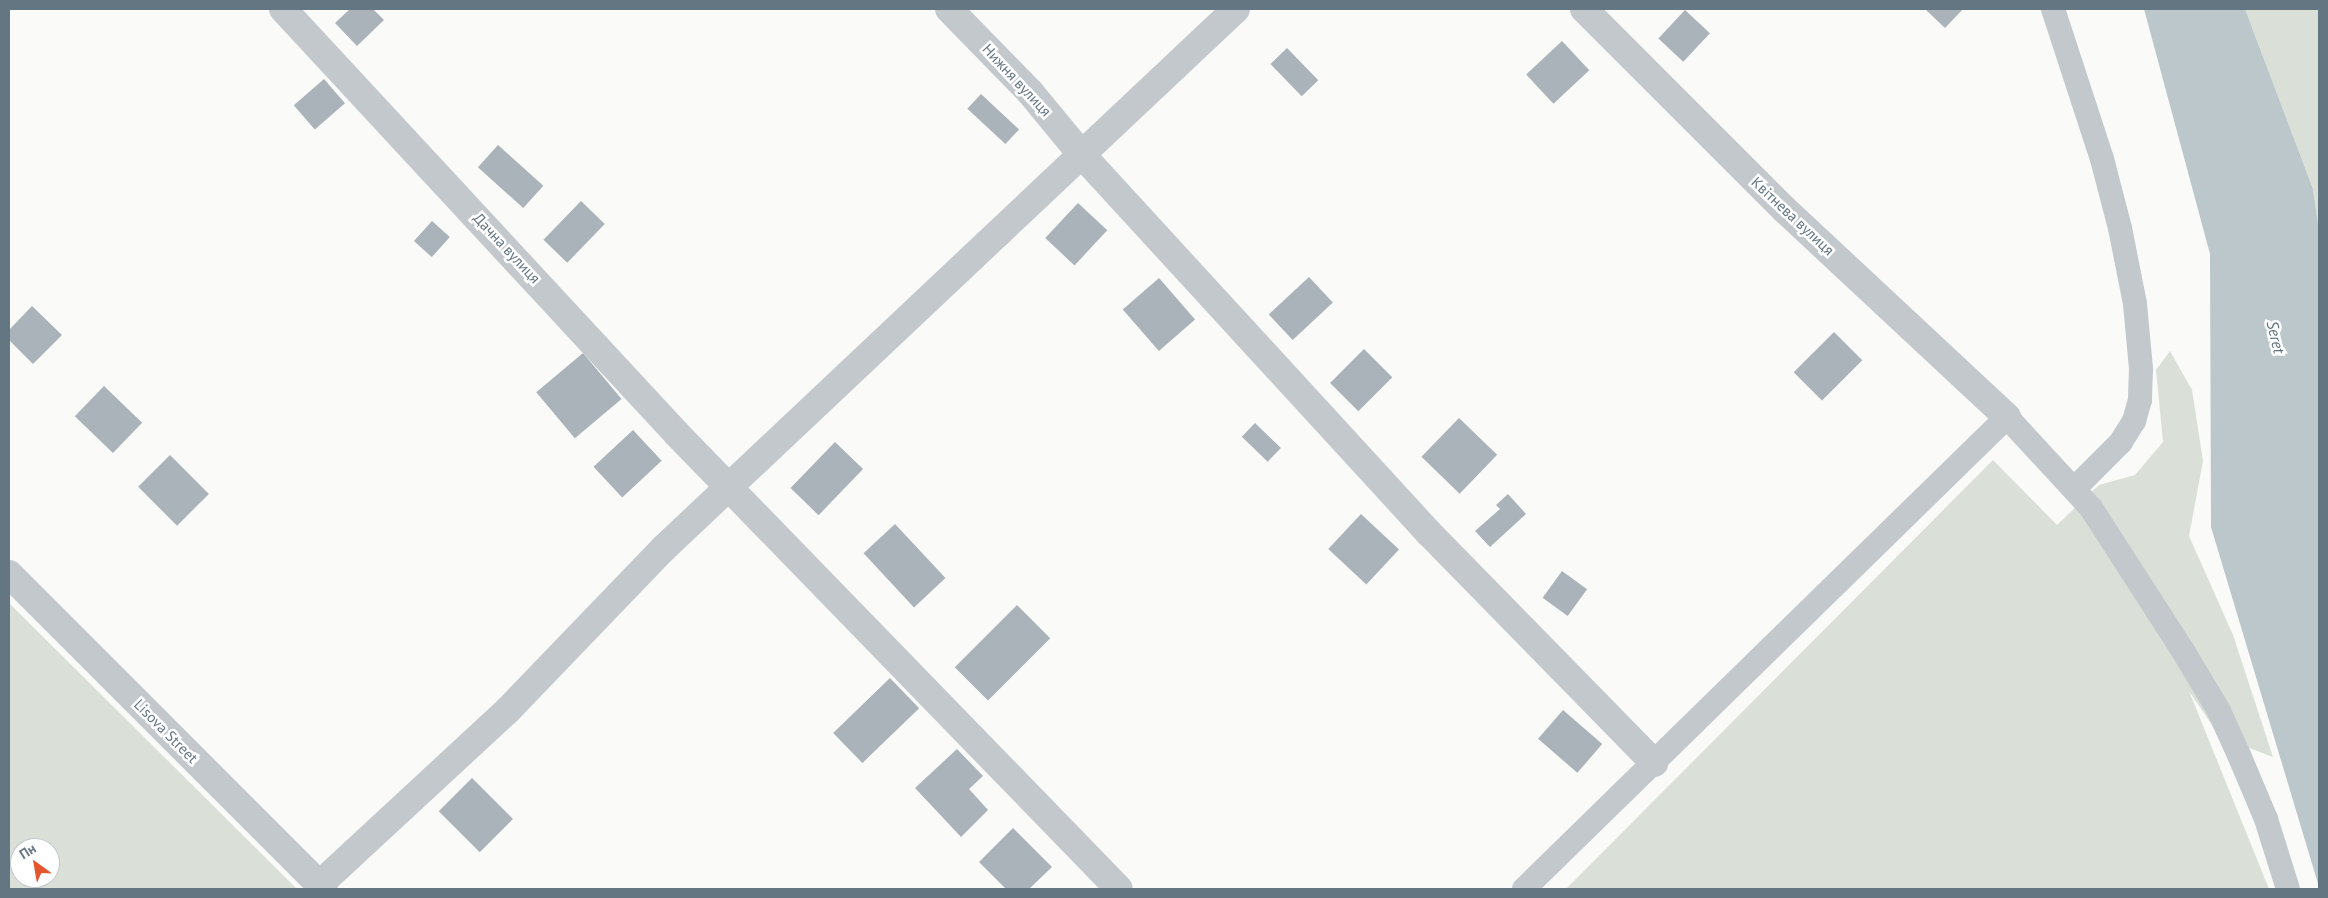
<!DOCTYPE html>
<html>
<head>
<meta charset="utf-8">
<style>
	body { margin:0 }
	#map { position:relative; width:2328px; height:898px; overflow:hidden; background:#fafaf8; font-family:"PT Sans",sans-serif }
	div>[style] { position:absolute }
	.green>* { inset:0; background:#dadfd7 }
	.water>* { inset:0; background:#bbc7cb }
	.building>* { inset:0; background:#aab3b9; transform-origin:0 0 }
	.service>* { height:24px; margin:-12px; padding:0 12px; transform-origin:12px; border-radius:12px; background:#c3c8cc }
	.minor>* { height:28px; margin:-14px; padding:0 14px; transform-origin:14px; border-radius:14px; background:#c3c8cc }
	span { translate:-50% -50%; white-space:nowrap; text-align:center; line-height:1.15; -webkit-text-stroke:5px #fff; paint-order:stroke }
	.street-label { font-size:15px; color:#657683 }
	.water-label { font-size:16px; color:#60757c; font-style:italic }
	.frame { position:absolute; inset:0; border:10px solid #657683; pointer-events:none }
	.north { position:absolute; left:10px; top:838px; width:50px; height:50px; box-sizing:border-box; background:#fff; border:1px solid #c1c8cd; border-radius:50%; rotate:328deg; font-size:14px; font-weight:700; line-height:20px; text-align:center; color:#657683 }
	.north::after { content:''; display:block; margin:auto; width:18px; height:22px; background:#e4572e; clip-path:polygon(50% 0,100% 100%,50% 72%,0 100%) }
</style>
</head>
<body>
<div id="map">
	<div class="green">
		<i style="clip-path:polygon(2245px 9px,2319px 9px,2319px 231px,2313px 189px)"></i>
		<i style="clip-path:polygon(2170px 351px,2192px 390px,2203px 461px,2189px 536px,2233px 635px,2273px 757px,2220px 737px,2189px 691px,2269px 889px,1566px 889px,1993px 460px,2057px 525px,2099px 485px,2135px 475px,2163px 442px,2156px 370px)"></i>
		<i style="clip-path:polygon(evenodd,9px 603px,297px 889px,9px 889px,9px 603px,20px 848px,50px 848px,50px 878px,20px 878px,20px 848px)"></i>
	</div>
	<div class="water">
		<i style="clip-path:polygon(2144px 9px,2245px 9px,2313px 189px,2319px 231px,2319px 887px,2211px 527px,2210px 254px)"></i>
	</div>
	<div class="building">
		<i style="clip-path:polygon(350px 9px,373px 9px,384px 20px,357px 46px,335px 23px)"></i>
		<i style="clip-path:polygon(1925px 9px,1963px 9px,1945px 28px)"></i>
		<i style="left:1685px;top:10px;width:34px;height:39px;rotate:43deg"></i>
		<i style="left:1562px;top:41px;width:40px;height:49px;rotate:47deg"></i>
		<i style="left:1287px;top:48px;width:45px;height:23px;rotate:46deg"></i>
		<i style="left:324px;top:79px;width:32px;height:40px;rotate:49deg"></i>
		<i style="left:981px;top:94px;width:52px;height:20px;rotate:43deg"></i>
		<i style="left:498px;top:145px;width:61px;height:30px;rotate:42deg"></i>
		<i style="left:581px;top:201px;width:33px;height:54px;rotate:44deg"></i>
		<i style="left:1078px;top:203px;width:40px;height:48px;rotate:43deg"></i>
		<i style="left:432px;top:221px;width:24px;height:27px;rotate:42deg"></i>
		<i style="left:1309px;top:277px;width:35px;height:55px;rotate:47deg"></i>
		<i style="left:1159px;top:278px;width:55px;height:48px;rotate:49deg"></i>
		<i style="clip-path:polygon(32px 306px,62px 335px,33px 364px,9px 340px,9px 330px)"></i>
		<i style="left:1834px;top:332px;width:40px;height:57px;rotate:45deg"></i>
		<i style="left:1364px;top:349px;width:40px;height:48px;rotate:45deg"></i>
		<i style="left:583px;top:353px;width:60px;height:61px;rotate:50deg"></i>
		<i style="left:104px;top:386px;width:53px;height:42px;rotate:44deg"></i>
		<i style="left:1459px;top:418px;width:53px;height:54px;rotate:44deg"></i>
		<i style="left:1255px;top:423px;width:36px;height:19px;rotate:44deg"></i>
		<i style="left:633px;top:430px;width:42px;height:54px;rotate:47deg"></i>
		<i style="left:835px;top:442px;width:39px;height:64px;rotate:44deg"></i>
		<i style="left:170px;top:455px;width:55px;height:45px;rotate:45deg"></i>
		<i style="clip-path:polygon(1508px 494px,1526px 514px,1490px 547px,1475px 531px,1500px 509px,1496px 505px)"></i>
		<i style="left:1361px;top:514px;width:52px;height:48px;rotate:43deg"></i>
		<i style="left:895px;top:524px;width:74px;height:43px;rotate:47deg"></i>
		<i style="left:1562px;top:571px;width:31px;height:33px;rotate:36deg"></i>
		<i style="left:1017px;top:605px;width:47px;height:88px;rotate:45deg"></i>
		<i style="left:890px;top:678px;width:42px;height:79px;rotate:46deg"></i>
		<i style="left:1563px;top:710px;width:52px;height:38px;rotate:41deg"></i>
		<i style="clip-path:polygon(957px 749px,983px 776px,969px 789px,988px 810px,961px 837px,915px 788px)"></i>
		<i style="left:472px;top:778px;width:58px;height:47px;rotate:45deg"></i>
		<i style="clip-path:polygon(1013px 828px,1052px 867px,1029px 889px,1006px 889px,979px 862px)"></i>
	</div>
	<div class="service">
		<i style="left:2053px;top:9px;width:158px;rotate:71.9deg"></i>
		<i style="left:2102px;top:159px;width:71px;rotate:75.4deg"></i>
		<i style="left:2120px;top:228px;width:77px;rotate:78.8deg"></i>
		<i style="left:2135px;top:304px;width:65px;rotate:84.7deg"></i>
		<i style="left:2141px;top:369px;width:31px;rotate:92deg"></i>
		<i style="left:2140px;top:400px;width:22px;rotate:106deg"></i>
		<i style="left:2134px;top:421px;width:25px;rotate:122deg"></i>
		<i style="left:2121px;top:442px;width:66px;rotate:135deg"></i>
		<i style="left:1524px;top:889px;width:675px;rotate:-44.34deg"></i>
		<i style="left:2007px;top:417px;width:124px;rotate:47.3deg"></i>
		<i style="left:2091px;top:508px;width:170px;rotate:57.2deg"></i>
		<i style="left:2183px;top:651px;width:70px;rotate:59deg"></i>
		<i style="left:2219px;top:711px;width:48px;rotate:65.6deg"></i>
		<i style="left:2239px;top:755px;width:69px;rotate:67.1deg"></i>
		<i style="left:2266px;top:819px;width:73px;rotate:72.6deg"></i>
	</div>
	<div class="minor">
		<i style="left:283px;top:9px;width:580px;rotate:47.17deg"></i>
		<i style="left:677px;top:434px;width:634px;rotate:45.83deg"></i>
		<i style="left:949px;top:9px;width:116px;rotate:45.7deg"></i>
		<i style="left:1030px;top:92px;width:82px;rotate:50.5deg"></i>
		<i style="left:1082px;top:155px;width:513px;rotate:47.45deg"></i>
		<i style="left:1429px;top:533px;width:322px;rotate:45.6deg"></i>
		<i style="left:1584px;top:9px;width:283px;rotate:45deg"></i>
		<i style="left:1784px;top:209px;width:305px;rotate:43deg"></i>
		<i style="left:9px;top:574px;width:445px;rotate:45deg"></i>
		<i style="left:319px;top:885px;width:258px;rotate:-42.8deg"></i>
		<i style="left:508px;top:710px;width:225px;rotate:-46.1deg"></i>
		<i style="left:664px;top:548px;width:786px;rotate:-43.3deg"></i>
	</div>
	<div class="street-label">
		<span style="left:1017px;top:80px;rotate:47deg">Нижня вулиця</span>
		<span style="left:1793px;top:216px;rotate:43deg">Квітнева вулиця</span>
		<span style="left:507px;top:248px;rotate:47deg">Дачна вулиця</span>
		<span style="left:166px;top:731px;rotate:45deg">Lisova Street</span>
	</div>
	<div class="water-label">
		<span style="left:2276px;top:337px;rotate:77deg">Seret</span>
	</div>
	<div class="frame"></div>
	<div class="north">Пн</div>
</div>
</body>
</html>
